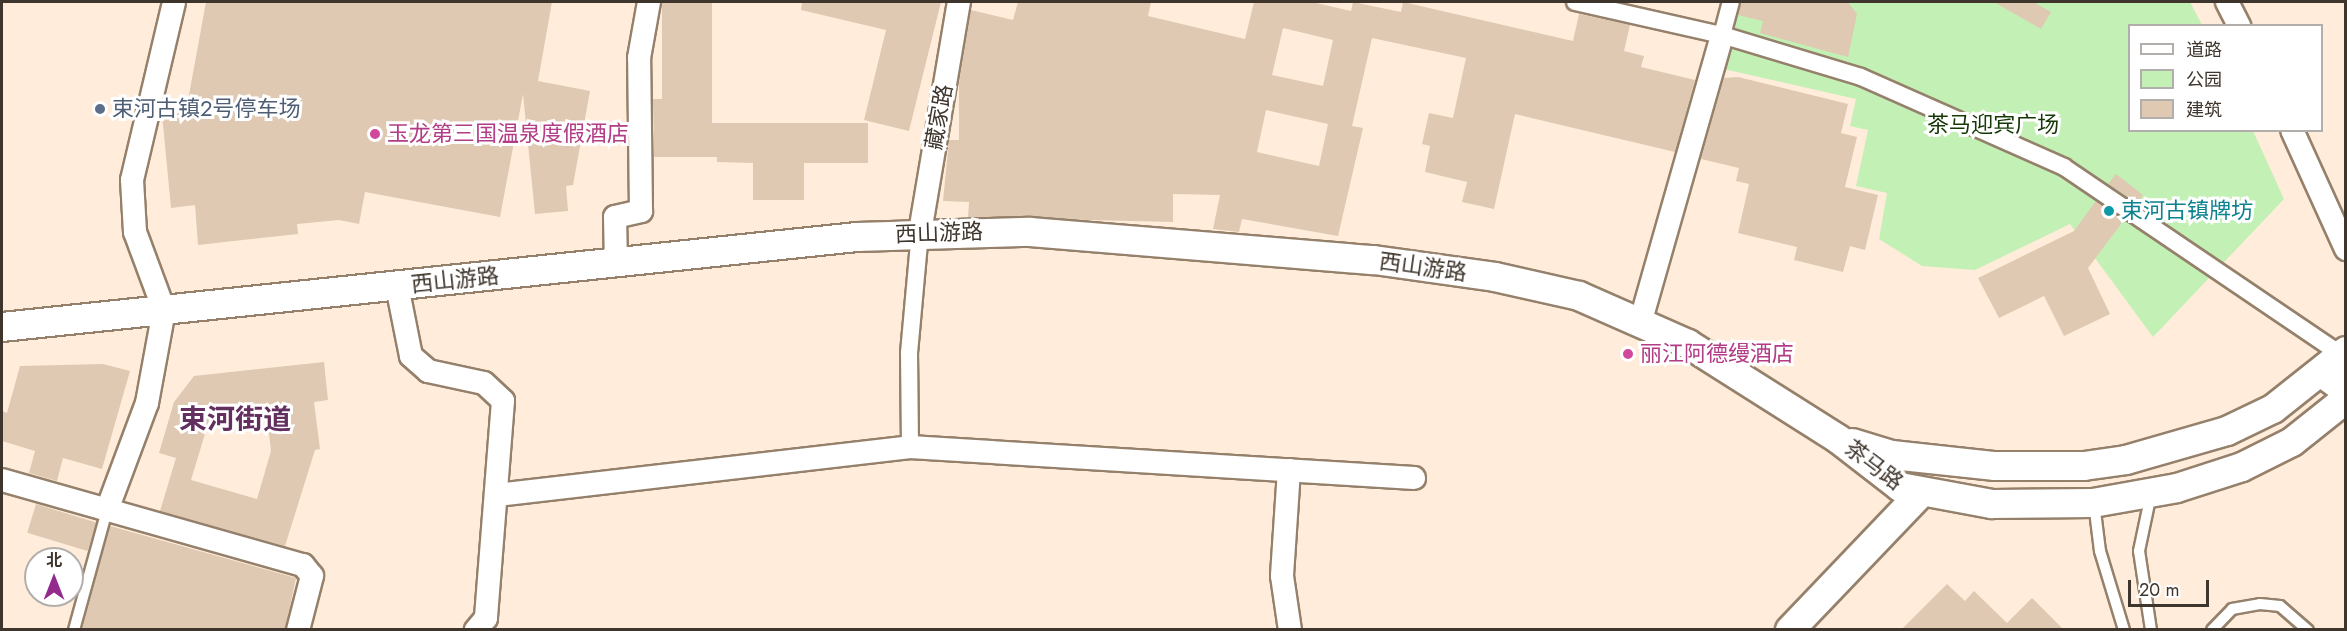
<!DOCTYPE html>
<html>
<head>
<meta charset="utf-8">
<style>
	body { margin:0 }
	#map { position:relative; width:2347px; height:631px; overflow:hidden; background:#ffecda; font-family:Jost,"Noto Sans SC",sans-serif }
	div>[style] { position:absolute }
	.green>* { inset:0; background:#c3f0b5 }
	.building>* { inset:0; background:#dfc9b2; transform-origin:0 0 }
	.roads { filter:drop-shadow(2px 0 #95816b) drop-shadow(-2px 0 #95816b) drop-shadow(0 2px #95816b) drop-shadow(0 -2px #95816b) }
	.service>* { height:10px; margin:-5px; padding:0 5px; transform-origin:5px; border-radius:5px; background:#fff }
	.pedestrian>* { height:16px; margin:-8px; padding:0 8px; transform-origin:8px; border-radius:8px; background:#fff }
	.minor>* { height:22px; margin:-11px; padding:0 11px; transform-origin:11px; border-radius:11px; background:#fff }
	.tertiary>* { height:28px; margin:-14px; padding:0 14px; transform-origin:14px; border-radius:14px; background:#fff }
	.secondary>* { height:32px; margin:-16px; padding:0 16px; transform-origin:16px; border-radius:16px; background:#fff }
	.dots>* { width:16px; height:16px; translate:-50% -50%; box-sizing:border-box; border:3px solid #fff; border-radius:50% }
	span { translate:-50% -50%; white-space:nowrap; text-align:center; line-height:1.15; -webkit-text-stroke:6px #fff; paint-order:stroke }
	.service-label { font-size:22px; color:#4e5e75 }
	.left { translate:0 -50%; text-align:left }
	.street-label { font-size:22px; color:#3e352c }
	.park-label { font-size:22px; color:#153806 }
	.hotel-label { font-size:22px; color:#b23c85 }
	.culture-label { font-size:22px; color:#0d838f }
	.district-label { font-size:28px; color:#622f5f; font-weight:700 }
	.frame { position:absolute; inset:0; border:3px solid #3e352c; pointer-events:none }
	.legend { position:absolute; left:2128px; top:24px; width:195px; height:108px; box-sizing:border-box; background:#fff; border:2px solid #b2aeab; margin:0; padding:8px 10px; list-style:none; font-size:18px; color:#3e352c }
	.legend li { display:flex; align-items:center; gap:12px; height:30px }
	.legend b { width:30px; border:2px solid #b2aeab }
	.north { position:absolute; left:24px; top:547px; width:60px; height:60px; box-sizing:border-box; background:#fff; border:2px solid #b2aeab; border-radius:50%; rotate:0deg; font-size:16px; font-weight:700; line-height:24px; text-align:center; color:#3e352c }
	.north::after { content:''; display:block; margin:auto; width:21px; height:27px; background:#932b8f; clip-path:polygon(50% 0,100% 100%,50% 72%,0 100%) }
	.scale { position:absolute; left:2128px; top:580px; width:81px; height:27px; box-sizing:border-box; border:3px solid #3e352c; border-top:0; padding-left:8px; font-size:18px; line-height:21px; white-space:nowrap; color:#3e352c; -webkit-text-stroke:4px #fff; paint-order:stroke }
</style>
</head>
<body>
<div id="map">
	<div class="green">
		<i style="clip-path:polygon(1734px 2px,2190px 2px,2202px 25px,2130px 26px,2130px 130px,2253px 131px,2284px 199px,2153px 337px,2070px 224px,1975px 270px,1922px 266px,1879px 239px,1887px 193px,1856px 186px,1868px 130px,1850px 126px,1856px 99px,1719px 68px)"></i>
	</div>
	<div class="building">
		<i style="clip-path:polygon(206px 2px,552px 2px,538px 81px,590px 91px,573px 185px,566px 186px,568px 211px,535px 214px,523px 94px,500px 217px,365px 192px,359px 224px,339px 220px,297px 224px,298px 234px,198px 245px,195px 205px,171px 208px,162px 114px,186px 111px)"></i>
		<i style="clip-path:polygon(662px 2px,712px 2px,712px 123px,868px 123px,868px 163px,804px 163px,804px 200px,753px 200px,753px 163px,717px 162px,717px 157px,654px 157px,653px 99px,662px 99px)"></i>
		<i style="clip-path:polygon(802px 2px,941px 2px,909px 131px,864px 120px,886px 30px,801px 10px)"></i>
		<i style="clip-path:polygon(evenodd,1018px 2px,1151px 2px,1148px 16px,1245px 39px,1254px 2px,1312px 2px,1351px 11px,1353px 2px,1401px 12px,1403px 2px,1573px 41px,1579px 14px,1630px 25px,1624px 51px,1644px 56px,1641px 67px,1695px 80px,1675px 152px,1515px 114px,1494px 209px,1462px 202px,1467px 182px,1425px 172px,1430px 146px,1422px 144px,1429px 113px,1453px 118px,1466px 58px,1372px 38px,1352px 126px,1363px 128px,1338px 236px,1242px 219px,1239px 232px,1213px 229px,1220px 195px,1173px 194px,1173px 222px,968px 217px,969px 202px,943px 201px,949px 140px,959px 140px,959px 83px,971px 10px,1013px 20px,1018px 2px,1283px 28px,1333px 40px,1323px 86px,1272px 75px,1283px 28px,1018px 2px,1266px 110px,1328px 124px,1319px 166px,1257px 152px,1266px 110px)"></i>
		<i style="clip-path:polygon(1741px 2px,1848px 2px,1857px 14px,1848px 57px,1760px 33px,1763px 21px,1738px 15px)"></i>
		<i style="clip-path:polygon(1994px 2px,2033px 2px,2051px 12px,2041px 29px)"></i>
		<i style="clip-path:polygon(1738px 77px,1848px 104px,1841px 133px,1857px 137px,1845px 187px,1878px 195px,1865px 250px,1850px 246px,1843px 272px,1794px 260px,1797px 247px,1738px 233px,1749px 184px,1736px 181px,1739px 168px,1701px 159px,1724px 78px)"></i>
		<i style="clip-path:polygon(2116px 174px,2143px 195px,2137px 203px,2108px 184px)"></i>
		<i style="clip-path:polygon(2096px 201px,2124px 220px,2088px 268px,2110px 314px,2064px 336px,2044px 296px,1999px 318px,1978px 278px,2074px 231px)"></i>
		<i style="clip-path:polygon(evenodd,324px 362px,328px 400px,314px 402px,320px 449px,315px 450px,285px 546px,160px 511px,176px 458px,159px 453px,174px 402px,194px 376px,324px 362px,266px 407px,271px 451px,257px 499px,191px 480px,211px 414px,266px 407px)"></i>
		<i style="clip-path:polygon(103px 364px,130px 371px,102px 469px,63px 458px,57px 481px,29px 473px,35px 451px,2px 441px,2px 411px,7px 413px,20px 366px)"></i>
		<i style="left:36px;top:504px;width:63px;height:30px;rotate:17deg"></i>
		<i style="clip-path:polygon(110px 526px,296px 578px,285px 630px,82px 630px)"></i>
		<i style="clip-path:polygon(1947px 584px,1965px 601px,1974px 591px,2007px 623px,2032px 598px,2064px 630px,1901px 630px)"></i>
	</div>
	<div class="roads">
		<div class="service">
			<i style="left:2094px;top:503px;width:48px;rotate:82.9deg"></i>
			<i style="left:2100px;top:551px;width:83px;rotate:73.1deg"></i>
			<i style="left:74px;top:630px;width:124px;rotate:-74.6deg"></i>
			<i style="left:2151px;top:630px;width:80px;rotate:-98.6deg"></i>
			<i style="left:2139px;top:551px;width:58px;rotate:-78.1deg"></i>
			<i style="left:2212px;top:630px;width:29px;rotate:-46deg"></i>
			<i style="left:2232px;top:609px;width:28px;rotate:-10deg"></i>
			<i style="left:2260px;top:604px;width:20px;rotate:6deg"></i>
			<i style="left:2280px;top:606px;width:37px;rotate:41deg"></i>
		</div>
		<div class="pedestrian">
			<i style="left:1575px;top:2px;width:151px;rotate:12.7deg"></i>
			<i style="left:1722px;top:35px;width:145px;rotate:16.8deg"></i>
			<i style="left:1861px;top:77px;width:222px;rotate:23.9deg"></i>
			<i style="left:2064px;top:167px;width:336px;rotate:34.1deg"></i>
			<i style="left:1722px;top:35px;width:34px;rotate:-75deg"></i>
			<i style="left:910px;top:447px;width:94px;rotate:-90.6deg"></i>
			<i style="left:909px;top:353px;width:121px;rotate:-84.8deg"></i>
		</div>
		<div class="minor">
			<i style="left:2227px;top:2px;width:27px;rotate:63deg"></i>
			<i style="left:2292px;top:130px;width:131px;rotate:65.6deg"></i>
			<i style="left:920px;top:232px;width:233px;rotate:-80.4deg"></i>
			<i style="left:616px;top:264px;width:47px;rotate:-91.2deg"></i>
			<i style="left:615px;top:217px;width:27px;rotate:-13deg"></i>
			<i style="left:641px;top:211px;width:153px;rotate:-90.7deg"></i>
			<i style="left:639px;top:58px;width:57px;rotate:-79.9deg"></i>
			<i style="left:397px;top:286px;width:71px;rotate:78.7deg"></i>
			<i style="left:411px;top:356px;width:23px;rotate:41deg"></i>
			<i style="left:428px;top:371px;width:57px;rotate:12.1deg"></i>
			<i style="left:484px;top:383px;width:26px;rotate:43deg"></i>
			<i style="left:503px;top:401px;width:218px;rotate:94.5deg"></i>
			<i style="left:486px;top:618px;width:16px;rotate:130deg"></i>
			<i style="left:1641px;top:320px;width:296px;rotate:-74.1deg"></i>
			<i style="left:1289px;top:470px;width:106px;rotate:93.8deg"></i>
			<i style="left:1282px;top:576px;width:55px;rotate:81.6deg"></i>
			<i style="left:2px;top:480px;width:313px;rotate:15.8deg"></i>
			<i style="left:303px;top:565px;width:14px;rotate:51deg"></i>
			<i style="left:312px;top:576px;width:56px;rotate:104.5deg"></i>
			<i style="left:497px;top:495px;width:416px;rotate:-6.6deg"></i>
			<i style="left:910px;top:447px;width:505px;rotate:3.52deg"></i>
			<i style="left:107px;top:510px;width:114px;rotate:-69.5deg"></i>
			<i style="left:147px;top:403px;width:95px;rotate:-79.6deg"></i>
			<i style="left:164px;top:310px;width:83px;rotate:-110.4deg"></i>
			<i style="left:135px;top:232px;width:52px;rotate:-93.3deg"></i>
			<i style="left:132px;top:180px;width:183px;rotate:-76.7deg"></i>
		</div>
		<div class="tertiary">
			<i style="left:2px;top:327px;width:860px;rotate:-6.01deg"></i>
			<i style="left:857px;top:237px;width:173px;rotate:-1.7deg"></i>
			<i style="left:1030px;top:232px;width:345px;rotate:4.7deg"></i>
			<i style="left:1374px;top:260px;width:122px;rotate:8deg"></i>
			<i style="left:1495px;top:277px;width:86px;rotate:12.7deg"></i>
			<i style="left:1579px;top:296px;width:119px;rotate:23.8deg"></i>
			<i style="left:1688px;top:344px;width:178px;rotate:32.3deg"></i>
			<i style="left:1838px;top:439px;width:78px;rotate:37.7deg"></i>
			<i style="left:1900px;top:487px;width:94px;rotate:10.5deg"></i>
			<i style="left:1992px;top:504px;width:101px;rotate:-0.6deg"></i>
			<i style="left:2093px;top:503px;width:85px;rotate:-10.1deg"></i>
			<i style="left:2177px;top:488px;width:68px;rotate:-17.9deg"></i>
			<i style="left:2242px;top:467px;width:56px;rotate:-26.6deg"></i>
			<i style="left:2292px;top:442px;width:69px;rotate:-38.5deg"></i>
			<i style="left:1852px;top:443px;width:42px;rotate:16.7deg"></i>
			<i style="left:1892px;top:455px;width:104px;rotate:6.1deg"></i>
			<i style="left:1995px;top:466px;width:89px"></i>
			<i style="left:2084px;top:466px;width:42px;rotate:-8.1deg"></i>
			<i style="left:2126px;top:460px;width:105px;rotate:-16deg"></i>
			<i style="left:2227px;top:431px;width:51px;rotate:-25.6deg"></i>
			<i style="left:2273px;top:409px;width:93px;rotate:-38.5deg"></i>
			<i style="left:1790px;top:630px;width:188px;rotate:-46.3deg"></i>
		</div>
		<div class="secondary">
			<i style="left:2324px;top:372px;width:27px;rotate:36deg"></i>
		</div>
	</div>
	<div class="dots">
		<i style="left:100px;top:109px;background:#5c6f8a"></i>
		<i style="left:375px;top:134px;background:#d1479c"></i>
		<i style="left:2109px;top:211px;background:#0f9aa8"></i>
		<i style="left:1628px;top:354px;background:#d1479c"></i>
	</div>
	<div class="service-label">
		<span class="left" style="left:112px;top:109px">束河古镇2号停车场</span>
	</div>
	<div class="street-label">
		<span style="left:939px;top:117px;rotate:-80deg">藏家路</span>
		<span style="left:939px;top:233px;rotate:-2deg">西山游路</span>
		<span style="left:1423px;top:267px;rotate:8deg">西山游路</span>
		<span style="left:455px;top:280px;rotate:-6deg">西山游路</span>
		<span style="left:1874px;top:465px;rotate:37deg">茶马路</span>
	</div>
	<div class="park-label">
		<span style="left:1993px;top:125px">茶马迎宾广场</span>
	</div>
	<div class="hotel-label">
		<span class="left" style="left:387px;top:134px">玉龙第三国温泉度假酒店</span>
		<span class="left" style="left:1640px;top:354px">丽江阿德缦酒店</span>
	</div>
	<div class="culture-label">
		<span class="left" style="left:2121px;top:211px">束河古镇牌坊</span>
	</div>
	<div class="district-label">
		<span style="left:235px;top:420px">束河街道</span>
	</div>
	<div class="frame"></div>
	<ul class="legend">
	<li><b style="height:8px;background:#fff"></b>道路</li>
	<li><b style="height:16px;background:#c3f0b5"></b>公园</li>
	<li><b style="height:16px;background:#dfc9b2"></b>建筑</li>
	</ul>
	<div class="north">北</div>
	<div class="scale">20 m</div>
</div>
</body>
</html>
